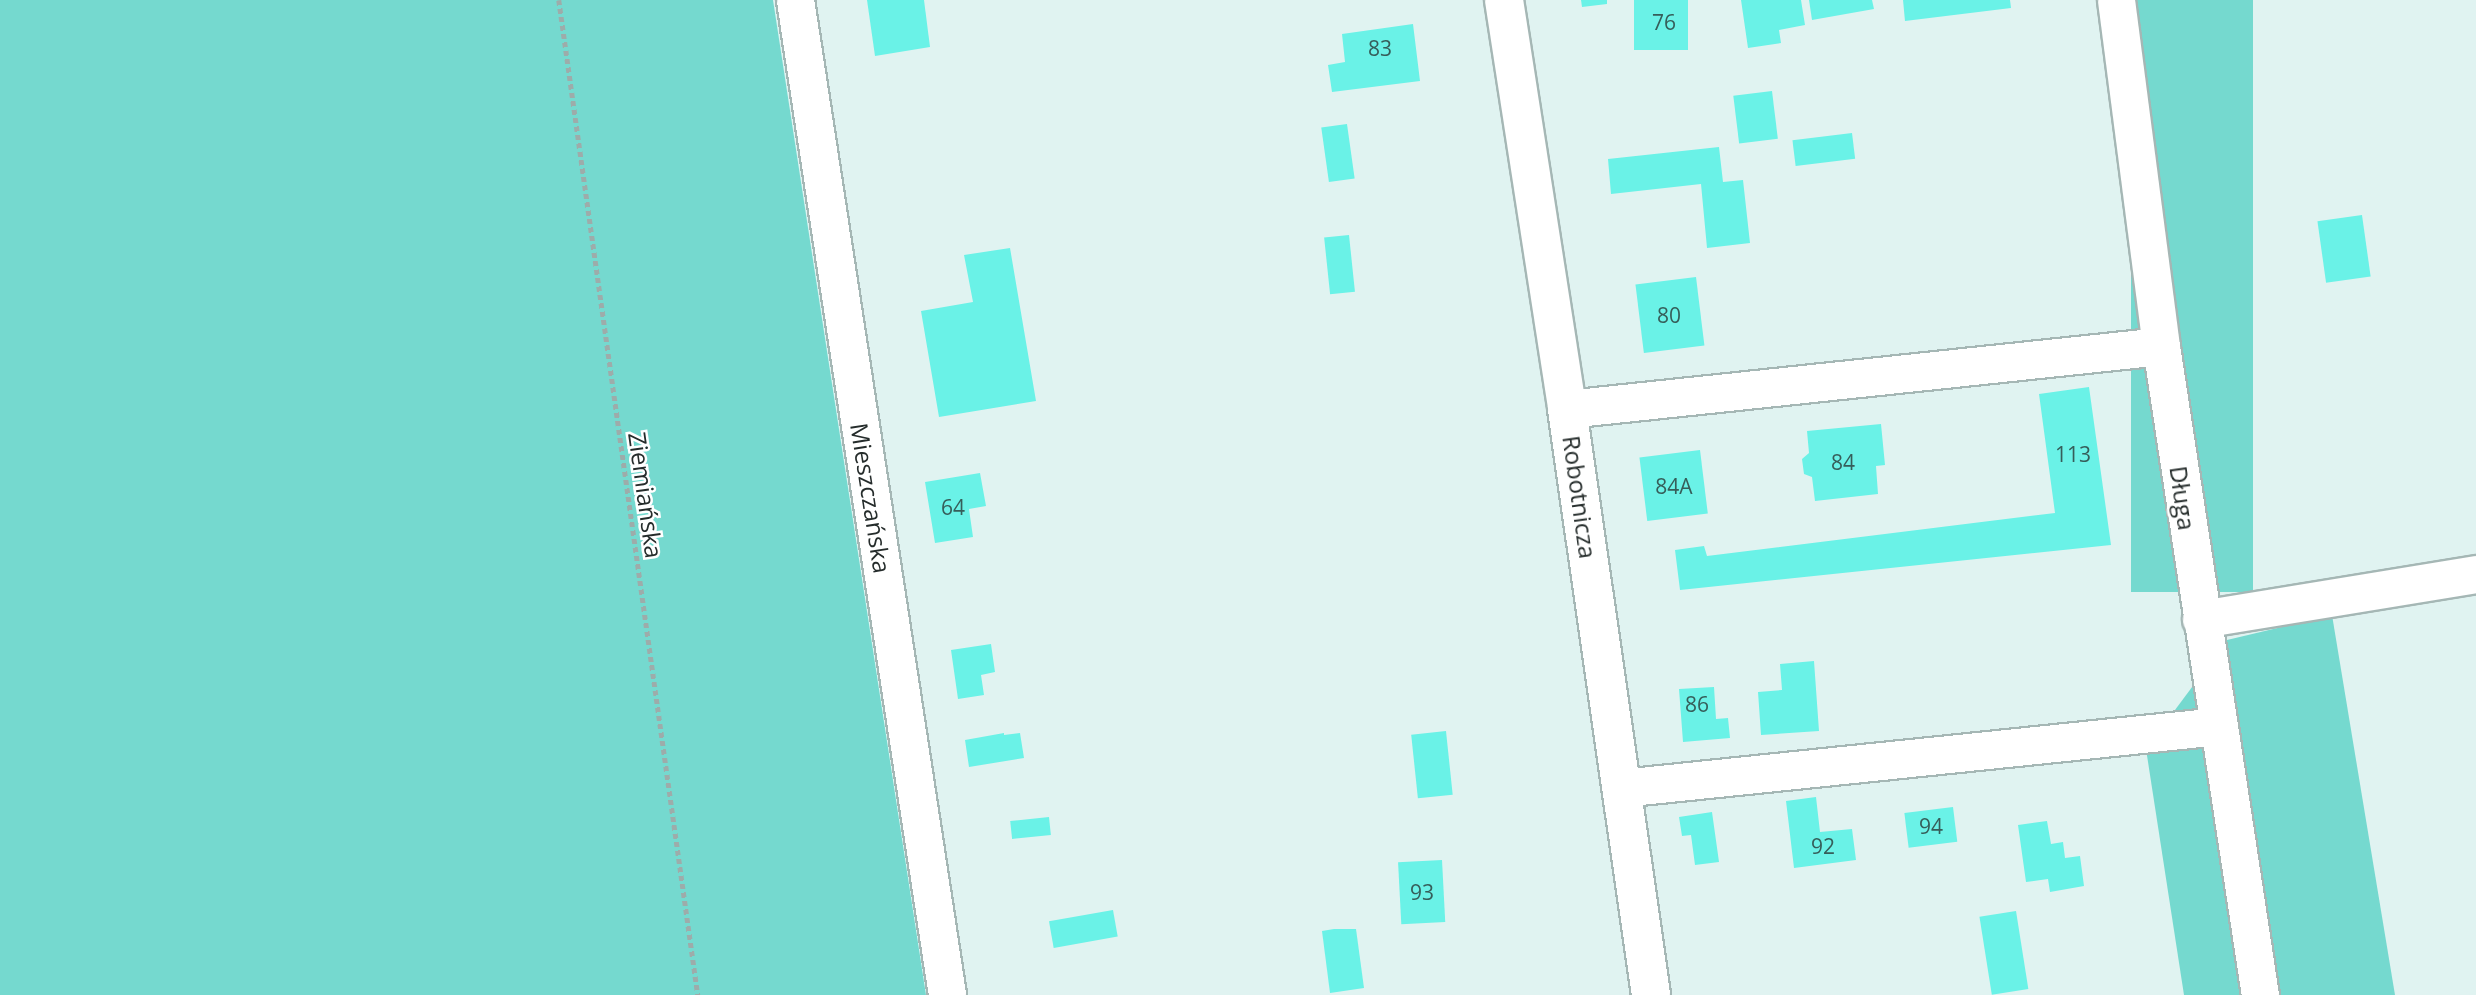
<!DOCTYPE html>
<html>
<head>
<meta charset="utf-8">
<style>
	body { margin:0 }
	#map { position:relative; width:2476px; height:995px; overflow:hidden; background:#e0f3f1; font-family:"Open Sans",sans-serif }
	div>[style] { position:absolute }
	.green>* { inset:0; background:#75d9cf; transform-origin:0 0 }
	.building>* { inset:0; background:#6af2e7; transform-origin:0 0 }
	.path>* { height:4.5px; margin-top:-2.25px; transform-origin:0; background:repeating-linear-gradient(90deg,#9dacaa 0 5px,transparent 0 8.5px) }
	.roads { filter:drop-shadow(2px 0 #a5b7b5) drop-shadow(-2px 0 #a5b7b5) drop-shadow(0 2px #a5b7b5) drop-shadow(0 -2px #a5b7b5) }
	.minor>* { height:37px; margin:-18.5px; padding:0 18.5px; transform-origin:18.5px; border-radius:18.5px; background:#fff }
	.tertiary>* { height:38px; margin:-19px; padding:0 19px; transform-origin:19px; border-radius:19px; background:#fff }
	span { translate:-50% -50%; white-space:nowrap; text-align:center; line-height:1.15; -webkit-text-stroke:5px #fff; paint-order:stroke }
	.number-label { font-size:21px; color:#365e5a }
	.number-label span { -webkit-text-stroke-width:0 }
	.street-label { font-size:24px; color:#252c2b }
</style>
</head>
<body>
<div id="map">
	<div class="green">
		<i style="clip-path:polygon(0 0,773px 0,926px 995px,0 995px)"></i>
		<i style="left:2131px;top:0;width:122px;height:592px"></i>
		<i style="clip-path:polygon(2332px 615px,2395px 995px,2184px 995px,2146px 749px,2227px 640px)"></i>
	</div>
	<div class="building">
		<i style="clip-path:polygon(867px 0,924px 0,930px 47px,875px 56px)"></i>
		<i style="clip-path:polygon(1581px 0,1607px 0,1607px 4px,1582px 7px)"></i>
		<i style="left:1634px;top:0;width:54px;height:50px"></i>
		<i style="clip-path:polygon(1741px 0,1801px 0,1805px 25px,1779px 30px,1781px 43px,1748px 48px)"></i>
		<i style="clip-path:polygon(1809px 0,1872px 0,1874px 9px,1812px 20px)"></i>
		<i style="clip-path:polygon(1903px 0,2010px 0,2011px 8px,1905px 21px)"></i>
		<i style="clip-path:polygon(1413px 24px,1420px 81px,1332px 92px,1328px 65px,1345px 62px,1342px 34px)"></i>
		<i style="left:1772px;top:91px;width:48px;height:39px;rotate:83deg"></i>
		<i style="left:1347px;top:124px;width:55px;height:26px;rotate:82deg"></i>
		<i style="left:1852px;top:133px;width:26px;height:60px;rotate:83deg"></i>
		<i style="clip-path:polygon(1719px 147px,1723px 182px,1743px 180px,1750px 243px,1707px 248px,1701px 184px,1611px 194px,1608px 159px)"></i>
		<i style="left:2362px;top:215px;width:62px;height:45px;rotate:82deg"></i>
		<i style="left:1349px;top:235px;width:57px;height:25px;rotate:84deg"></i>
		<i style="clip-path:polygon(1010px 248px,1036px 401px,939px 417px,921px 311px,973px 302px,964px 255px)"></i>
		<i style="left:1696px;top:277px;width:69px;height:61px;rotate:83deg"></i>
		<i style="clip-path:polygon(2089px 387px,2111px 545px,1680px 590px,1675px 550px,1704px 546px,1707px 556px,2055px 513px,2039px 394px)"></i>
		<i style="clip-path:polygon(1881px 424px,1885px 465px,1876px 466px,1878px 494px,1815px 501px,1812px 477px,1804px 474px,1802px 459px,1809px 453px,1807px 431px)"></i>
		<i style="left:1700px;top:450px;width:64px;height:61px;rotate:83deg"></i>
		<i style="clip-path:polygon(980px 473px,986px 506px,969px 509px,973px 537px,935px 543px,925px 482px)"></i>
		<i style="clip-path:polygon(991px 644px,995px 672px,981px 675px,984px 695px,958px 699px,951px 650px)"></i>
		<i style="clip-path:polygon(1814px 661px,1819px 731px,1761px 735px,1758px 692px,1782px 690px,1780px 664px)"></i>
		<i style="clip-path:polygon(1714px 687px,1716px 719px,1728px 718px,1730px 738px,1683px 742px,1679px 689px)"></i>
		<i style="left:1446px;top:731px;width:64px;height:35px;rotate:84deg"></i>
		<i style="clip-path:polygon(1004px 733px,1004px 735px,1020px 733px,1024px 758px,969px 767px,965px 740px)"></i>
		<i style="clip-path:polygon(1816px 797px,1820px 832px,1852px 829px,1856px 860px,1794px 868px,1786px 801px)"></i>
		<i style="left:1953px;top:807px;width:35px;height:49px;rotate:83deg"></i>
		<i style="clip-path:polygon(1712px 812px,1719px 862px,1695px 865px,1691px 835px,1682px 836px,1679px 817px)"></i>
		<i style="left:1049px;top:817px;width:18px;height:39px;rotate:84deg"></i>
		<i style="clip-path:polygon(2047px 821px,2051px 844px,2063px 842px,2065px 858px,2080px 856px,2084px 886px,2050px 892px,2048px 879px,2026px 882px,2018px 825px)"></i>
		<i style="left:1442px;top:860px;width:62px;height:44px;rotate:87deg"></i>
		<i style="left:1113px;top:910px;width:27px;height:65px;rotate:80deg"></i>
		<i style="left:2016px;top:911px;width:79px;height:37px;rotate:81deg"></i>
		<i style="clip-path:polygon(1334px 929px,1356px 929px,1364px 988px,1330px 993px,1322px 931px)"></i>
	</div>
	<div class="path">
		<i style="left:559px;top:0;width:1005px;rotate:82.05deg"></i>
	</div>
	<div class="roads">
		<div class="minor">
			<i style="left:795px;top:0;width:1007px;rotate:81.31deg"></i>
			<i style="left:2116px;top:0;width:349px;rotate:82.6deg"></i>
			<i style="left:2161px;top:346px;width:657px;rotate:81.33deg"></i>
			<i style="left:1567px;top:409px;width:597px;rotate:-6.05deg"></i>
			<i style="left:2201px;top:619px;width:279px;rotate:-9.3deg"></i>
			<i style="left:1621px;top:788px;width:601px;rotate:-5.92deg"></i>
		</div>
		<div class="tertiary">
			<i style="left:1504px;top:0;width:414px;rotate:81.2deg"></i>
			<i style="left:1567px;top:409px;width:592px;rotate:81.84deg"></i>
		</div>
	</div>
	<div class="number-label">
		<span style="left:1664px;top:22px">76</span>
		<span style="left:1380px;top:48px">83</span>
		<span style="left:1669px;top:315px">80</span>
		<span style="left:2073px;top:454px">113</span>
		<span style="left:1843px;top:462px">84</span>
		<span style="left:1674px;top:486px">84A</span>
		<span style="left:953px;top:507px">64</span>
		<span style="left:1697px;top:704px">86</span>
		<span style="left:1931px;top:826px">94</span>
		<span style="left:1823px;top:846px">92</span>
		<span style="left:1422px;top:892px">93</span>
	</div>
	<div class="street-label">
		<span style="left:646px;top:495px;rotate:82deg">Ziemiańska</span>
		<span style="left:1580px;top:497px;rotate:82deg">Robotnicza</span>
		<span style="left:871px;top:498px;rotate:81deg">Mieszczańska</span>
		<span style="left:2183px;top:498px;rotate:82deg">Długa</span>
	</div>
</div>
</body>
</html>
